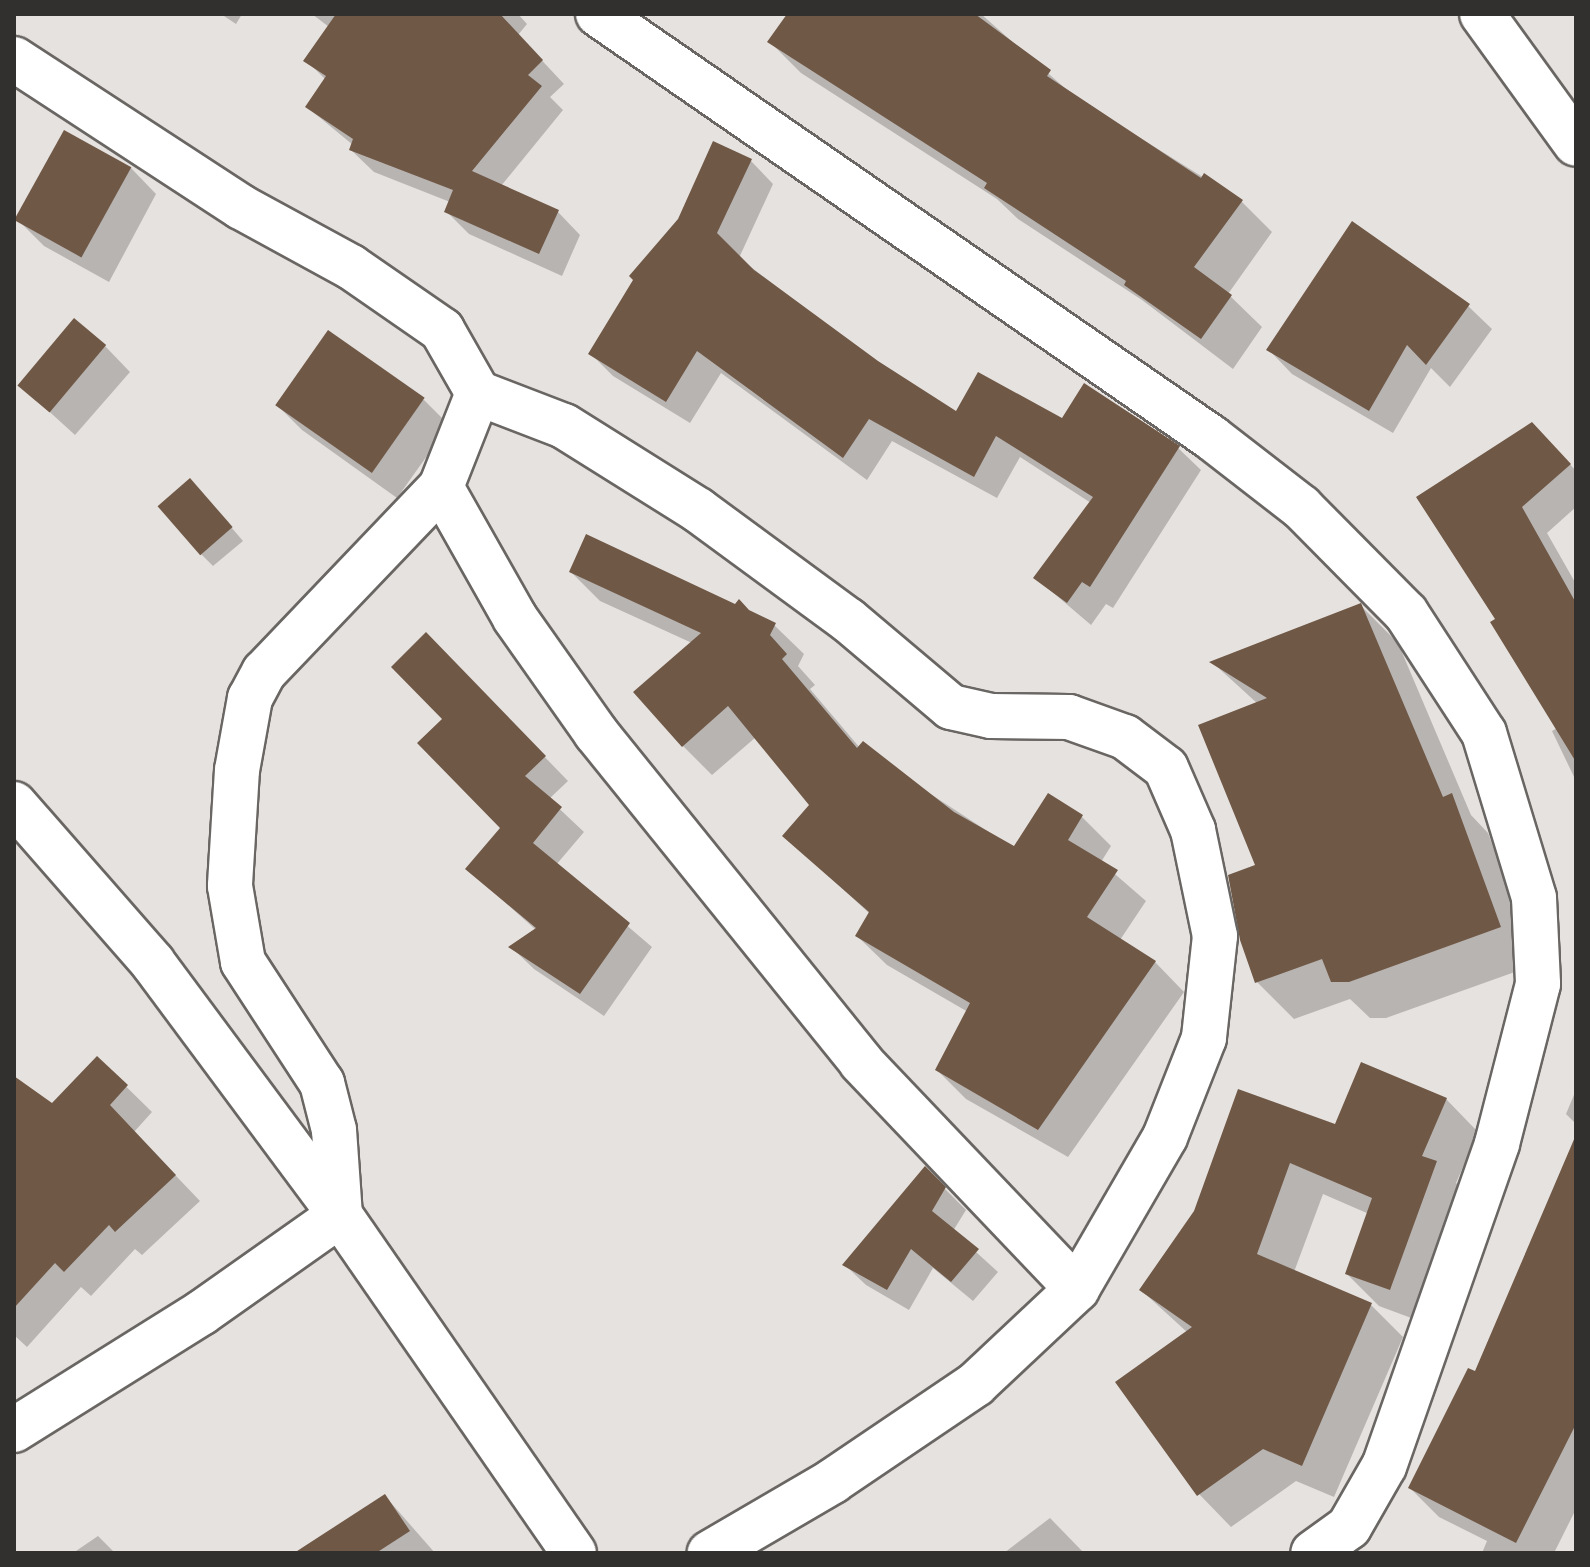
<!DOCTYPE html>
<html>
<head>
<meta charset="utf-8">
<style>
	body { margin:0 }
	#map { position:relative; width:1590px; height:1567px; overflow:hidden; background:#e6e2df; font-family:"PT Sans Narrow",sans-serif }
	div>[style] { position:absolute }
	.shadow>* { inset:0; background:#0003 }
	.building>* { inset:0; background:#705846; transform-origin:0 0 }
	.roads { filter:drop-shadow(2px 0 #696663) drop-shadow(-2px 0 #696663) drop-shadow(0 2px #696663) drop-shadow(0 -2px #696663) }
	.minor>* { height:44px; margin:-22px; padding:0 22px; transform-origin:22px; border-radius:22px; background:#fff }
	span { translate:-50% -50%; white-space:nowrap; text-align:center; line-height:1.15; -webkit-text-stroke:8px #e6e2df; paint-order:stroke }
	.frame { position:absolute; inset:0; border:16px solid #31302f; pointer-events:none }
</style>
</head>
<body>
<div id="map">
	<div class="shadow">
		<i style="clip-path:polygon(221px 14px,242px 14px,236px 24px)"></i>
		<i style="clip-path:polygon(312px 14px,518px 14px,527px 24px,518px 35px,564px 84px,550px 97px,563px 110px,501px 186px,558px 212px,580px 235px,562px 276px,469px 234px,446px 211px,450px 202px,374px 172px,351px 150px,353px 145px,307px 107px,326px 80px,306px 60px,329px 27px)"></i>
		<i style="clip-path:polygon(789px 14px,981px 14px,1075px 97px,1241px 201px,1272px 232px,1228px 294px,1262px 327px,1233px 369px,1142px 300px,1018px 219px,997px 199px,801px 73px,770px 42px)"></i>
		<i style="clip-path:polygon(751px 161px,773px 184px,739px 258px,877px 363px,957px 414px,1063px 420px,1178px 448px,1201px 470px,1113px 608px,1106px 604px,1091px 625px,1036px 578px,1091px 503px,1020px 457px,997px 498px,892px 441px,867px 480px,721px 373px,690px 423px,613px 376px,591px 354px)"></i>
		<i style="clip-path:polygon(131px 168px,156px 194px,109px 282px,44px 246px,18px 220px)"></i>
		<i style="clip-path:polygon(1468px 306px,1492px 329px,1450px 387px,1431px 368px,1393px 433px,1292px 374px,1269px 350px)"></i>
		<i style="clip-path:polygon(105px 346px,130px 372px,75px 435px,20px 385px)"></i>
		<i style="clip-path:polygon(424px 400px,449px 425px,397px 498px,302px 430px,277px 405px)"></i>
		<i style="clip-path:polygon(1557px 450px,1576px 471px,1576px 507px,1547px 533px,1576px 584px,1576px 781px,1552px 731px,1557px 728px,1498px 620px,1418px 498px)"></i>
		<i style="clip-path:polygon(202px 493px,243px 541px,213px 566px,200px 553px)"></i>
		<i style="clip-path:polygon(571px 572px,750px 613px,774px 625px,804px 654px,798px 666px,815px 685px,810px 689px,860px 748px,1015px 849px,1081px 816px,1111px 846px,1101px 862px,1146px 901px,1120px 940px,1155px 962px,1184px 992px,1068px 1157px,966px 1099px,937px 1070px,968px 1012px,887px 965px,857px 936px,870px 914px,785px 836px,812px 805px,756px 737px,712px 775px,683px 746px,692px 643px,600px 601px)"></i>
		<i style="clip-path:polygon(1361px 606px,1398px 643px,1471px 815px,1488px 833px,1537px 964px,1386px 1018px,1370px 1018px,1350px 999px,1294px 1019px,1257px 982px,1258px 704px,1213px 663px)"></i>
		<i style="clip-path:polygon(449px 658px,568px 781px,549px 799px,584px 832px,556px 865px,652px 947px,604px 1016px,534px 969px,511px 947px,536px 930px,468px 869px,502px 828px,445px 719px)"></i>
		<i style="clip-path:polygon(97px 1058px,152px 1112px,134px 1132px,200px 1201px,142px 1255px,135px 1249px,91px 1296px,81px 1287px,27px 1347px,14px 1335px,14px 1078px,52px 1106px)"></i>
		<i style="clip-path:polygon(1576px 1090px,1576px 1124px,1566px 1114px)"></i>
		<i style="clip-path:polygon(1446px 1099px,1478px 1132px,1456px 1183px,1468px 1195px,1422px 1322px,1379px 1306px,1347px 1274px,1369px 1214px,1323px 1194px,1294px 1272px,1371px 1305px,1403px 1337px,1334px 1497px,1296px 1481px,1231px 1527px,1199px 1494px,1188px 1333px,1141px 1290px,1195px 1212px,1336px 1127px)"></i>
		<i style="clip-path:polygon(1576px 1139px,1576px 1509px,1554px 1553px,1482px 1553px,1487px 1541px,1439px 1517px,1410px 1488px,1476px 1374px)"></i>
		<i style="clip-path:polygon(925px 1169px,966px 1210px,953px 1231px,998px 1272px,973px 1301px,933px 1268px,909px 1310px,866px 1285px,845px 1265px)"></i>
		<i style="clip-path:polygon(385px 1496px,435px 1553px,297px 1553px)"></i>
		<i style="clip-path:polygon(1050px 1518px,1084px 1553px,1004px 1553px)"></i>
		<i style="clip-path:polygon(98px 1536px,115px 1553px,73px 1553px)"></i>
	</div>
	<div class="building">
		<i style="clip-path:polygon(336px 14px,500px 14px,543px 60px,528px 75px,542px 86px,472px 171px,559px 210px,539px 254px,444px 212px,453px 190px,349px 150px,353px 139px,305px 107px,326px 76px,303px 61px)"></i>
		<i style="clip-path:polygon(787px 14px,975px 14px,1051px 70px,1047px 76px,1201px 178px,1204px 173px,1243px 200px,1194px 267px,1232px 295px,1201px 339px,1124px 285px,1126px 281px,984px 188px,987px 183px,767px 42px)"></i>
		<i style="left:64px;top:130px;width:77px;height:103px;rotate:29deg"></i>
		<i style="clip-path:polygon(713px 141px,752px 159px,717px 233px,754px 270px,878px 361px,956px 411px,978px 372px,1062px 418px,1084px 383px,1180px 446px,1090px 587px,1082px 582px,1067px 603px,1033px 578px,1093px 497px,996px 436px,974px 477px,869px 419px,843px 458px,697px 351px,666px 402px,588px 354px,633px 280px,629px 276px,678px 219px)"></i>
		<i style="clip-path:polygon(1352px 221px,1470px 304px,1426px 365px,1407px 345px,1369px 411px,1266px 350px)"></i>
		<i style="left:74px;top:318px;width:42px;height:88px;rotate:40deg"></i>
		<i style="left:328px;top:330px;width:118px;height:92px;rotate:35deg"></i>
		<i style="clip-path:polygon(1532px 422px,1571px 464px,1522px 507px,1576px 603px,1576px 762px,1490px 622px,1495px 619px,1416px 497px)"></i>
		<i style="left:190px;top:478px;width:65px;height:43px;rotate:49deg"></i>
		<i style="clip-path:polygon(586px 534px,735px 604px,739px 599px,749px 610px,776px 623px,770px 635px,787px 654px,782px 659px,857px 748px,863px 741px,954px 812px,1014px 846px,1048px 793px,1083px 815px,1068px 840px,1118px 870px,1087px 917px,1156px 961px,1038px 1130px,935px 1070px,970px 1003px,855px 936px,869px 912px,782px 836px,809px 805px,728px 706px,682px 747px,633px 692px,701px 633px,569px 572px)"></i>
		<i style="clip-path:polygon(1361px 603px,1443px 797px,1452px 793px,1501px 927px,1349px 982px,1331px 982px,1322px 959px,1255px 983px,1240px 940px,1228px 875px,1255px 865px,1198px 725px,1267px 698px,1209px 662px)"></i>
		<i style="clip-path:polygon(426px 632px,546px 756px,525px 776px,562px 807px,533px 843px,630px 923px,580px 994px,508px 947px,536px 928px,465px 869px,500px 828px,417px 743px,442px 719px,391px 667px)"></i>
		<i style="clip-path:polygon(97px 1056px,128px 1085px,110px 1105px,176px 1175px,115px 1232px,109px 1225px,64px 1272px,55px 1263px,14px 1308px,14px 1076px,52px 1103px)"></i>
		<i style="clip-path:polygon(1361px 1062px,1447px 1098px,1422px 1156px,1437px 1161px,1390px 1290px,1345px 1274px,1372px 1198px,1290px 1163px,1257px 1254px,1372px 1303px,1302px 1466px,1263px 1449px,1197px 1496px,1115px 1382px,1192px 1327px,1139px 1290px,1194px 1211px,1238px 1089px,1335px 1124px)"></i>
		<i style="clip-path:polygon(1575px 1137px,1576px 1424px,1516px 1543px,1408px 1488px,1468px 1368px,1475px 1371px)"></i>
		<i style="clip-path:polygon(925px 1166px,946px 1187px,932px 1211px,979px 1249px,951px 1282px,911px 1249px,887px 1290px,842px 1265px)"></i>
		<i style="clip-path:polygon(385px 1494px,410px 1531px,376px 1553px,294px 1553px)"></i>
	</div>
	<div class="roads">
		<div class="minor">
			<i style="left:598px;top:14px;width:746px;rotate:34.63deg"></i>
			<i style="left:1212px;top:438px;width:113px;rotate:37.8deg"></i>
			<i style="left:1301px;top:507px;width:149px;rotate:45.3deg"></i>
			<i style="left:1406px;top:613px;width:143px;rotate:57deg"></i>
			<i style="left:1484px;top:733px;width:172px;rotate:73.1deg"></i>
			<i style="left:1534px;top:898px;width:86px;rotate:87.3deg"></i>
			<i style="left:1538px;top:984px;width:165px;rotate:104.4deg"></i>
			<i style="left:1497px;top:1144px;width:341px;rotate:109.3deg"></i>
			<i style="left:1384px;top:1466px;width:70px;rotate:119.8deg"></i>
			<i style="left:1349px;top:1527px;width:44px;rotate:144.2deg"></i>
			<i style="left:1482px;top:14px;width:160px;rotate:54.1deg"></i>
			<i style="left:14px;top:59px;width:271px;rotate:33.1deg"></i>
			<i style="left:241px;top:207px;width:125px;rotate:28.6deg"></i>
			<i style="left:351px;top:267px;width:111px;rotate:34.7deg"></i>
			<i style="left:442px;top:330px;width:73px;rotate:60.3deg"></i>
			<i style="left:478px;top:393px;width:101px;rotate:111.5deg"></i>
			<i style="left:441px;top:487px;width:256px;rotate:133.7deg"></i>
			<i style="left:264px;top:672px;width:30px;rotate:118deg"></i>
			<i style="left:250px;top:698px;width:73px;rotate:100.2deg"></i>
			<i style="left:237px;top:770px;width:116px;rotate:93.5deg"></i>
			<i style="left:230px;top:886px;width:77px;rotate:80.3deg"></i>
			<i style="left:243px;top:962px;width:145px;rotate:56.9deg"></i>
			<i style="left:322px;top:1083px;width:49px;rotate:75.7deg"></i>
			<i style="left:334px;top:1130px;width:85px;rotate:86deg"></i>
			<i style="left:340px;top:1215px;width:170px;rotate:144.8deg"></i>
			<i style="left:201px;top:1313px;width:221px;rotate:148deg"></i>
			<i style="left:478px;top:393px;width:92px;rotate:21deg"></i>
			<i style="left:564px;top:426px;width:158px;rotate:32.1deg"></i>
			<i style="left:698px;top:510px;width:186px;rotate:36.3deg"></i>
			<i style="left:848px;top:620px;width:135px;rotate:40.2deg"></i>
			<i style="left:951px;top:707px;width:41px;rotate:12.7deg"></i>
			<i style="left:991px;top:716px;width:78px;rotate:0.7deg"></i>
			<i style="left:1069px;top:717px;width:59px;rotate:19.7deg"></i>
			<i style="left:1125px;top:737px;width:51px;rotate:37.1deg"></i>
			<i style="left:1166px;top:768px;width:68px;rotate:66.5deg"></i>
			<i style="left:1193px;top:830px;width:108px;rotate:78.3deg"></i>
			<i style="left:1215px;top:936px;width:103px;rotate:96.2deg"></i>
			<i style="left:1204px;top:1038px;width:106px;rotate:111.5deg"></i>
			<i style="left:1165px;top:1137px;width:176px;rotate:120.1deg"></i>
			<i style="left:1077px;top:1289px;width:139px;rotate:136.8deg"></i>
			<i style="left:976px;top:1384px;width:173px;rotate:145.9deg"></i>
			<i style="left:833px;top:1481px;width:143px;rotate:149.7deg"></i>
			<i style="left:441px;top:487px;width:150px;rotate:60.5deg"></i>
			<i style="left:515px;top:618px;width:141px;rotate:54.8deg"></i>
			<i style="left:596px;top:733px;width:422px;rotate:51.1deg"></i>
			<i style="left:861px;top:1062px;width:313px;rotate:46.4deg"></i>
			<i style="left:14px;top:804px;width:211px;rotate:48.8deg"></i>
			<i style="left:153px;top:963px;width:314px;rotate:53.4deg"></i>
			<i style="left:340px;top:1215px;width:411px;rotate:55.3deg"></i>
		</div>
	</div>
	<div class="frame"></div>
</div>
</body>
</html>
